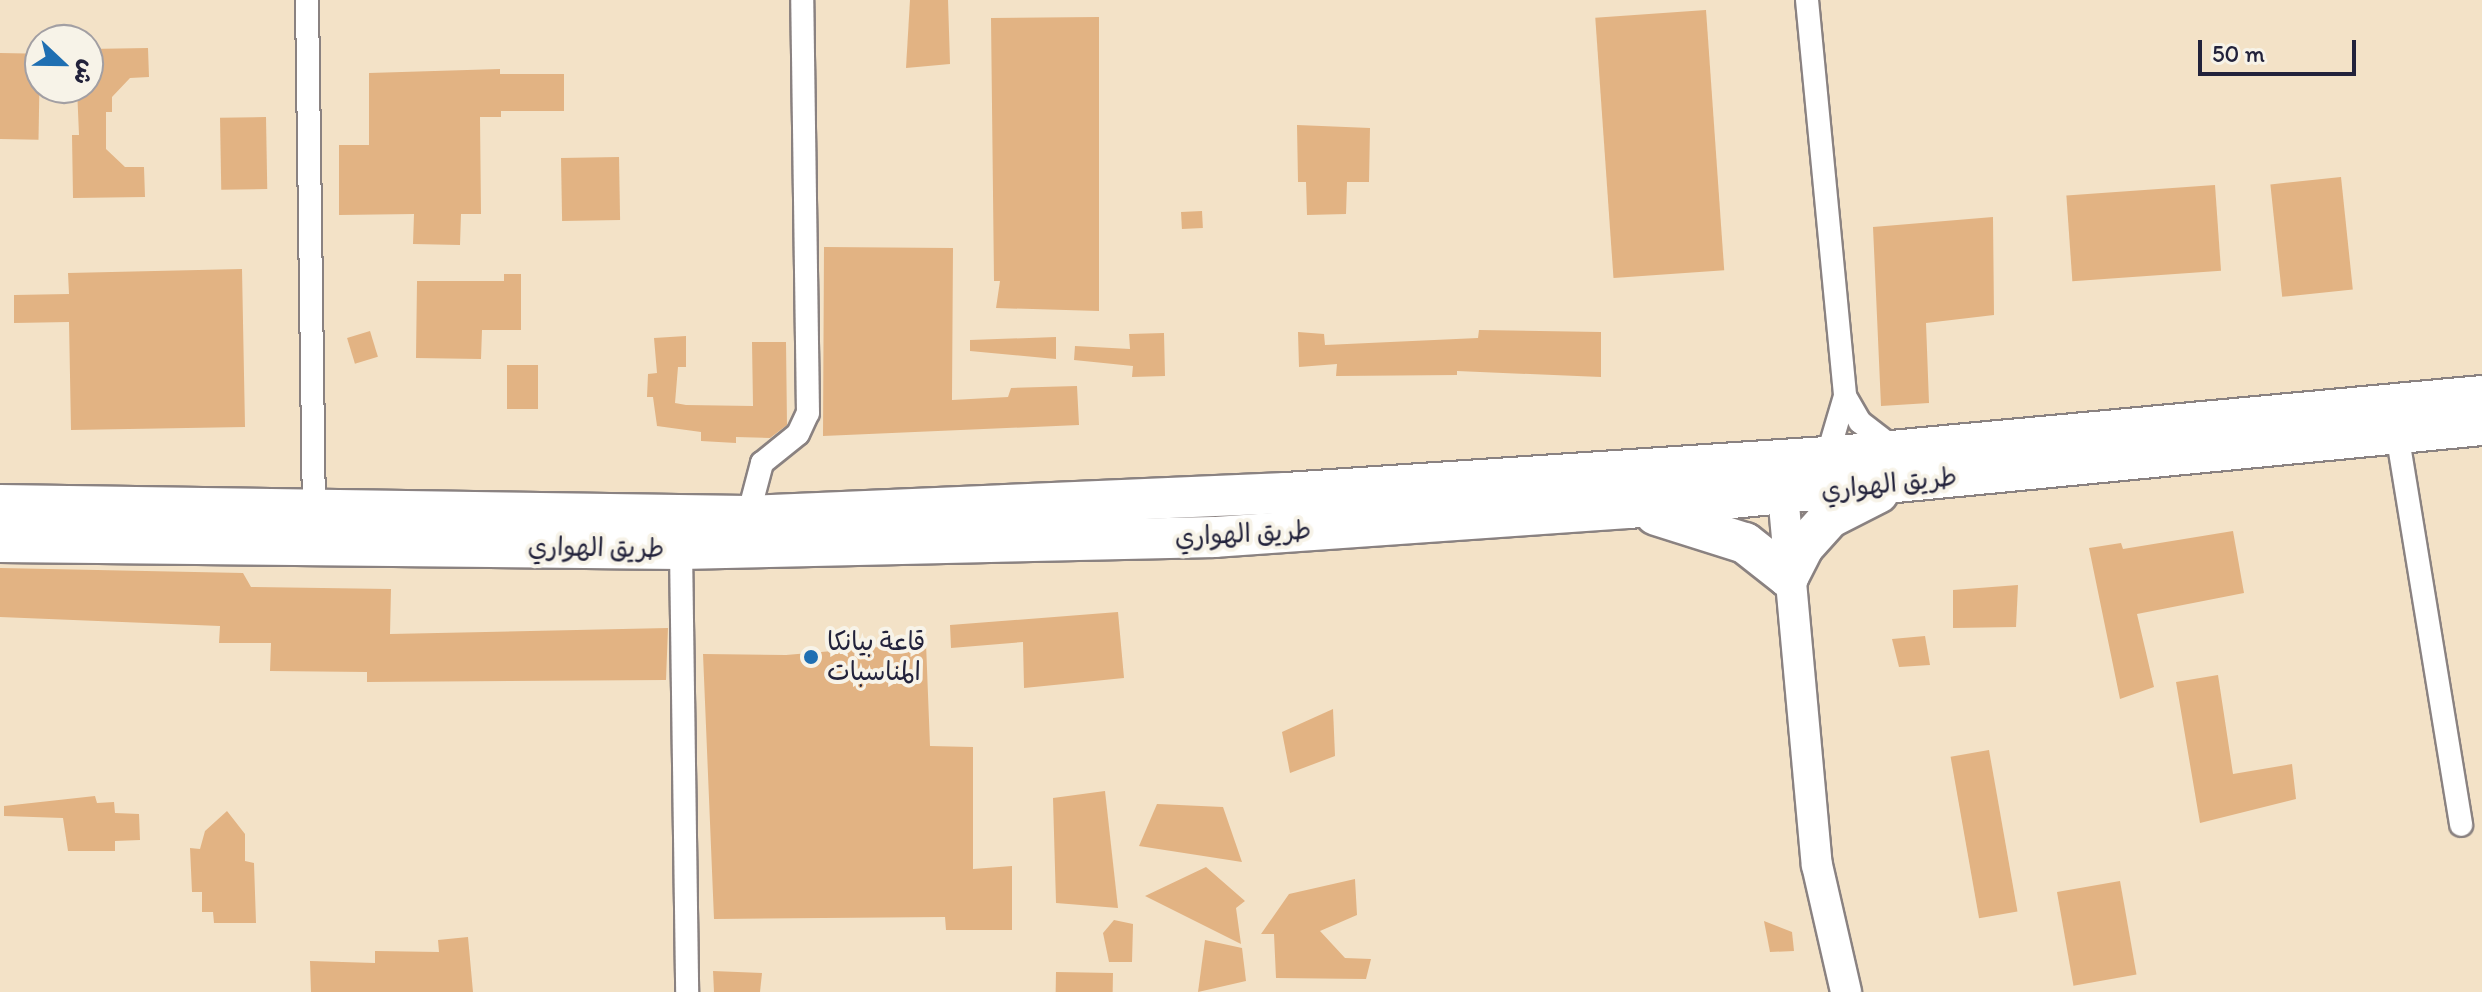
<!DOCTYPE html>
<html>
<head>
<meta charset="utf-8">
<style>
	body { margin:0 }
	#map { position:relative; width:2482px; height:992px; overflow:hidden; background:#f3e2c7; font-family:Itim,"Playpen Sans Arabic",sans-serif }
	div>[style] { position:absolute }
	.building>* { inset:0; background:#e2b383; transform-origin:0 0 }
	.roads { filter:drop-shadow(2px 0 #8a8281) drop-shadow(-2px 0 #8a8281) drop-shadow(0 2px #8a8281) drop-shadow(0 -2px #8a8281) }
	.street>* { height:22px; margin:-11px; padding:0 11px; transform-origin:11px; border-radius:11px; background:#fff }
	.secondary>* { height:30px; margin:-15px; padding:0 15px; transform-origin:15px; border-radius:15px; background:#fff }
	.highway>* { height:40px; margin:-20px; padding:0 20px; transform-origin:20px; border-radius:20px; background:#fff }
	.dots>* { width:22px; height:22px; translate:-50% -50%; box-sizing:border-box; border:4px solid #f7f3e8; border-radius:50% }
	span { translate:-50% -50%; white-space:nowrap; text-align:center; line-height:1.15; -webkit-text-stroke:8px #f7f3e8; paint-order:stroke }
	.street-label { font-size:26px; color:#22223b }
	.poi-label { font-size:26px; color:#22223b }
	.left { translate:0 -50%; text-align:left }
	.north { position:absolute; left:24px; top:24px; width:80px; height:80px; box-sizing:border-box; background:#f7f3e8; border:2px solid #a29fa3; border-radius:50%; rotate:112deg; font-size:22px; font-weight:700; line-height:32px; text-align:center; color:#22223b }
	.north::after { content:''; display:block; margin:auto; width:28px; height:36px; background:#1f6fb2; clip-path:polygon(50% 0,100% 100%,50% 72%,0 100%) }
	.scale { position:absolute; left:2198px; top:40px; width:158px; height:36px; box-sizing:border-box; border:4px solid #22223b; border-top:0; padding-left:10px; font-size:24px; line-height:28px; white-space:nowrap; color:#22223b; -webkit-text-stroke:6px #f7f3e8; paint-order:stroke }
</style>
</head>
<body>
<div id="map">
	<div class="building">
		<i style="clip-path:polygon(910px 0,948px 0,950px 64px,906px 68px)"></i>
		<i style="left:1706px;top:10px;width:261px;height:111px;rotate:86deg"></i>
		<i style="clip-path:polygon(1099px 17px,1099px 311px,996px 308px,1000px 281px,994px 281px,991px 18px)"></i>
		<i style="clip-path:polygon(148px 48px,149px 77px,130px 78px,112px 97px,112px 112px,106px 112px,106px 149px,125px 167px,144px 167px,145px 197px,73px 198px,72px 135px,79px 135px,77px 88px,88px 88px,88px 49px)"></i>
		<i style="left:0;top:53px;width:40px;height:86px;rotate:1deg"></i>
		<i style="clip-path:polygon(500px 69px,500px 74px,564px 74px,564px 111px,501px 111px,501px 117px,480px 117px,481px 214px,461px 214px,460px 245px,413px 244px,414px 214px,339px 215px,339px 145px,369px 145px,369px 73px)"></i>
		<i style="left:266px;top:117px;width:72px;height:46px;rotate:89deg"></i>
		<i style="clip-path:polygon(1297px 125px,1370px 128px,1369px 182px,1347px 182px,1346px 214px,1307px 215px,1306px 182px,1298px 182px)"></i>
		<i style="left:619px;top:157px;width:63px;height:58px;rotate:89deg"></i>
		<i style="left:2341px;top:177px;width:113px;height:71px;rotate:84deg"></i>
		<i style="left:2215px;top:185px;width:86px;height:149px;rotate:86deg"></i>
		<i style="left:1202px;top:211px;width:17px;height:21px;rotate:87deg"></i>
		<i style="clip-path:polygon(1993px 217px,1994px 315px,1926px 323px,1929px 403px,1881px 406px,1873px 227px)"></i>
		<i style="clip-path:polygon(824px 247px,953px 248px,952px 400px,1008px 397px,1011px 388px,1077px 386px,1079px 425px,823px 436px)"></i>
		<i style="clip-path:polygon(242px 269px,245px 427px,71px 430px,69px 322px,14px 323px,14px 295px,69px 294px,68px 273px)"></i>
		<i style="clip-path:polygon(504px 274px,521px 274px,521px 330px,482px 330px,481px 359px,416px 358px,417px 281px,504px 281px)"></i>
		<i style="clip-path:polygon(1479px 330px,1601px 332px,1601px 377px,1457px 371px,1457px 375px,1336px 376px,1337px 364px,1299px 367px,1298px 332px,1324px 334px,1325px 345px,1478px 338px)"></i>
		<i style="left:370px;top:331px;width:27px;height:24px;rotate:73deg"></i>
		<i style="clip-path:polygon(1164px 333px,1165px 376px,1132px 377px,1133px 366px,1074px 360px,1075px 346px,1130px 349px,1129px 334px)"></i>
		<i style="clip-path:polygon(686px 336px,686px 367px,678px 367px,675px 403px,686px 405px,753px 406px,752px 342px,786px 342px,787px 425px,770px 438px,736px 437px,736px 443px,701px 441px,701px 432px,657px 426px,653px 397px,647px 397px,648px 374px,657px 373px,654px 338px)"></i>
		<i style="clip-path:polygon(1056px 337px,1056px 359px,970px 351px,970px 340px)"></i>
		<i style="left:507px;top:365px;width:31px;height:44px"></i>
		<i style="clip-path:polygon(2233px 531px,2244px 593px,2137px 614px,2154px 687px,2120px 699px,2089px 548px,2121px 543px,2123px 549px)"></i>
		<i style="clip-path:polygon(0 568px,243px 573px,251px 587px,391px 589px,390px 634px,668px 628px,666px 680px,367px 682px,367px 672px,270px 671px,271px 643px,219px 643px,220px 626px,0 617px)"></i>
		<i style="clip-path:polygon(2018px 585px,2016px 627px,1953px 628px,1953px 590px)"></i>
		<i style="clip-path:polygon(1118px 612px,1124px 678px,1024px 688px,1023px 642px,951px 648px,950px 625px)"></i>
		<i style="clip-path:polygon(1925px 636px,1930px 665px,1899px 667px,1892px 639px)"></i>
		<i style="clip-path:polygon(926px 643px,930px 746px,973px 747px,973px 869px,1012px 866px,1012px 930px,946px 930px,945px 917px,714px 919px,703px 654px,786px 655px)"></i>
		<i style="clip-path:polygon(2218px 675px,2233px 774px,2292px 764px,2296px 799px,2200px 823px,2176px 682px)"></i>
		<i style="clip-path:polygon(1333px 709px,1335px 756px,1290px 773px,1282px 732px)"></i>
		<i style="left:1989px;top:750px;width:164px;height:39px;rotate:80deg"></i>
		<i style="clip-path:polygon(1105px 791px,1118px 908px,1056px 903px,1053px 798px)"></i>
		<i style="clip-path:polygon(95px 796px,97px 803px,114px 802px,115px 813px,139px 814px,140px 840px,115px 841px,115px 851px,68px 851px,63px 818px,4px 816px,4px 806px)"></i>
		<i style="clip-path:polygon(1157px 804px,1223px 807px,1242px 862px,1139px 846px)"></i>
		<i style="clip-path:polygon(227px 811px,245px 834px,245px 861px,254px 863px,256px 923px,214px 923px,213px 912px,202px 912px,202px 892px,192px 892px,190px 848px,200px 849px,205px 831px)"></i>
		<i style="clip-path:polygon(1206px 867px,1245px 901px,1236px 908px,1241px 944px,1145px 896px)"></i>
		<i style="clip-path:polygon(1355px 879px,1357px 915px,1320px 931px,1345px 958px,1371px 959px,1366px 979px,1276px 978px,1274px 934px,1261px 934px,1289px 894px)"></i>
		<i style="left:2120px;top:881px;width:95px;height:64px;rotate:80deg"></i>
		<i style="clip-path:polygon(1114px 920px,1133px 924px,1132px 962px,1109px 962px,1103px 933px)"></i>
		<i style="clip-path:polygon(1764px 921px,1792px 932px,1794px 951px,1770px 952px)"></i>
		<i style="clip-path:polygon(468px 937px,473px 992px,311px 992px,310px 961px,375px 963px,375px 951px,439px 952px,438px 940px)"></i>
		<i style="clip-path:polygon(1205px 940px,1242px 948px,1246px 981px,1198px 992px)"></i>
		<i style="clip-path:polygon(713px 971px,762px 973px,760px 992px,714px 992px)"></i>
		<i style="left:1056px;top:972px;width:57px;height:20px;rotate:1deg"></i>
	</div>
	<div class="roads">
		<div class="street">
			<i style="left:307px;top:0;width:512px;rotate:89.22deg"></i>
			<i style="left:1807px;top:0;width:398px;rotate:84.5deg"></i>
			<i style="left:1845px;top:396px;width:64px;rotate:106.4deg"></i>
			<i style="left:1845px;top:396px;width:30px;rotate:60deg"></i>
			<i style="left:1860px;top:422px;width:44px;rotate:37.6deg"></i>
			<i style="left:2397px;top:433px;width:397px;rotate:80.7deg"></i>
			<i style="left:748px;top:516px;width:55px;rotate:-75.2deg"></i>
			<i style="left:762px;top:463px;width:46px;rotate:-38.9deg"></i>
			<i style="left:798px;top:434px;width:23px;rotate:-65deg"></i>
			<i style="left:808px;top:413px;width:413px;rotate:-90.8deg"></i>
			<i style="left:681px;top:549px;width:443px;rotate:89.2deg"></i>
		</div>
		<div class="secondary">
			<i style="left:1783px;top:494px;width:373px;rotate:84.8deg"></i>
			<i style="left:1817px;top:865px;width:130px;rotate:77.1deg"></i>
		</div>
		<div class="highway">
			<i style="left:0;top:505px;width:748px;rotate:0.84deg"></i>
			<i style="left:748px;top:516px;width:538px;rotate:-2.45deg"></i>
			<i style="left:1286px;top:493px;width:542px;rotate:-3.81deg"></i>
			<i style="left:1827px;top:457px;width:658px;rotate:-5.32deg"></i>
			<i style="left:1656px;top:515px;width:93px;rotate:17.5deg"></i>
			<i style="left:1745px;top:543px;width:55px;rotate:38.3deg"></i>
			<i style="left:1788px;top:577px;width:34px;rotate:-63deg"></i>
			<i style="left:1803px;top:547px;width:39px;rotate:-48deg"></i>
			<i style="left:1829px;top:518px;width:55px;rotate:-27deg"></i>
			<i style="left:0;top:542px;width:681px;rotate:0.59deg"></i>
			<i style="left:681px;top:549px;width:534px;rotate:-1.29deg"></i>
			<i style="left:1215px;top:537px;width:415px;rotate:-4deg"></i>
			<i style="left:1629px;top:508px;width:857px;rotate:-5.56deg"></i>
		</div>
	</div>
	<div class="dots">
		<i style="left:811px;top:657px;background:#1f6fb2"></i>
	</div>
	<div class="street-label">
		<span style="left:1889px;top:484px;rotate:-6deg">طريق الهواري</span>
		<span style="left:1243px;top:534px;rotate:-3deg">طريق الهواري</span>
		<span style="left:596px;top:548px;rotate:1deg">طريق الهواري</span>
	</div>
	<div class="poi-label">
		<span class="left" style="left:827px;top:657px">قاعة بيانكا<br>المناسبات</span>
	</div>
	<div class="north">ش</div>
	<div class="scale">50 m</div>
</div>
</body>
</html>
